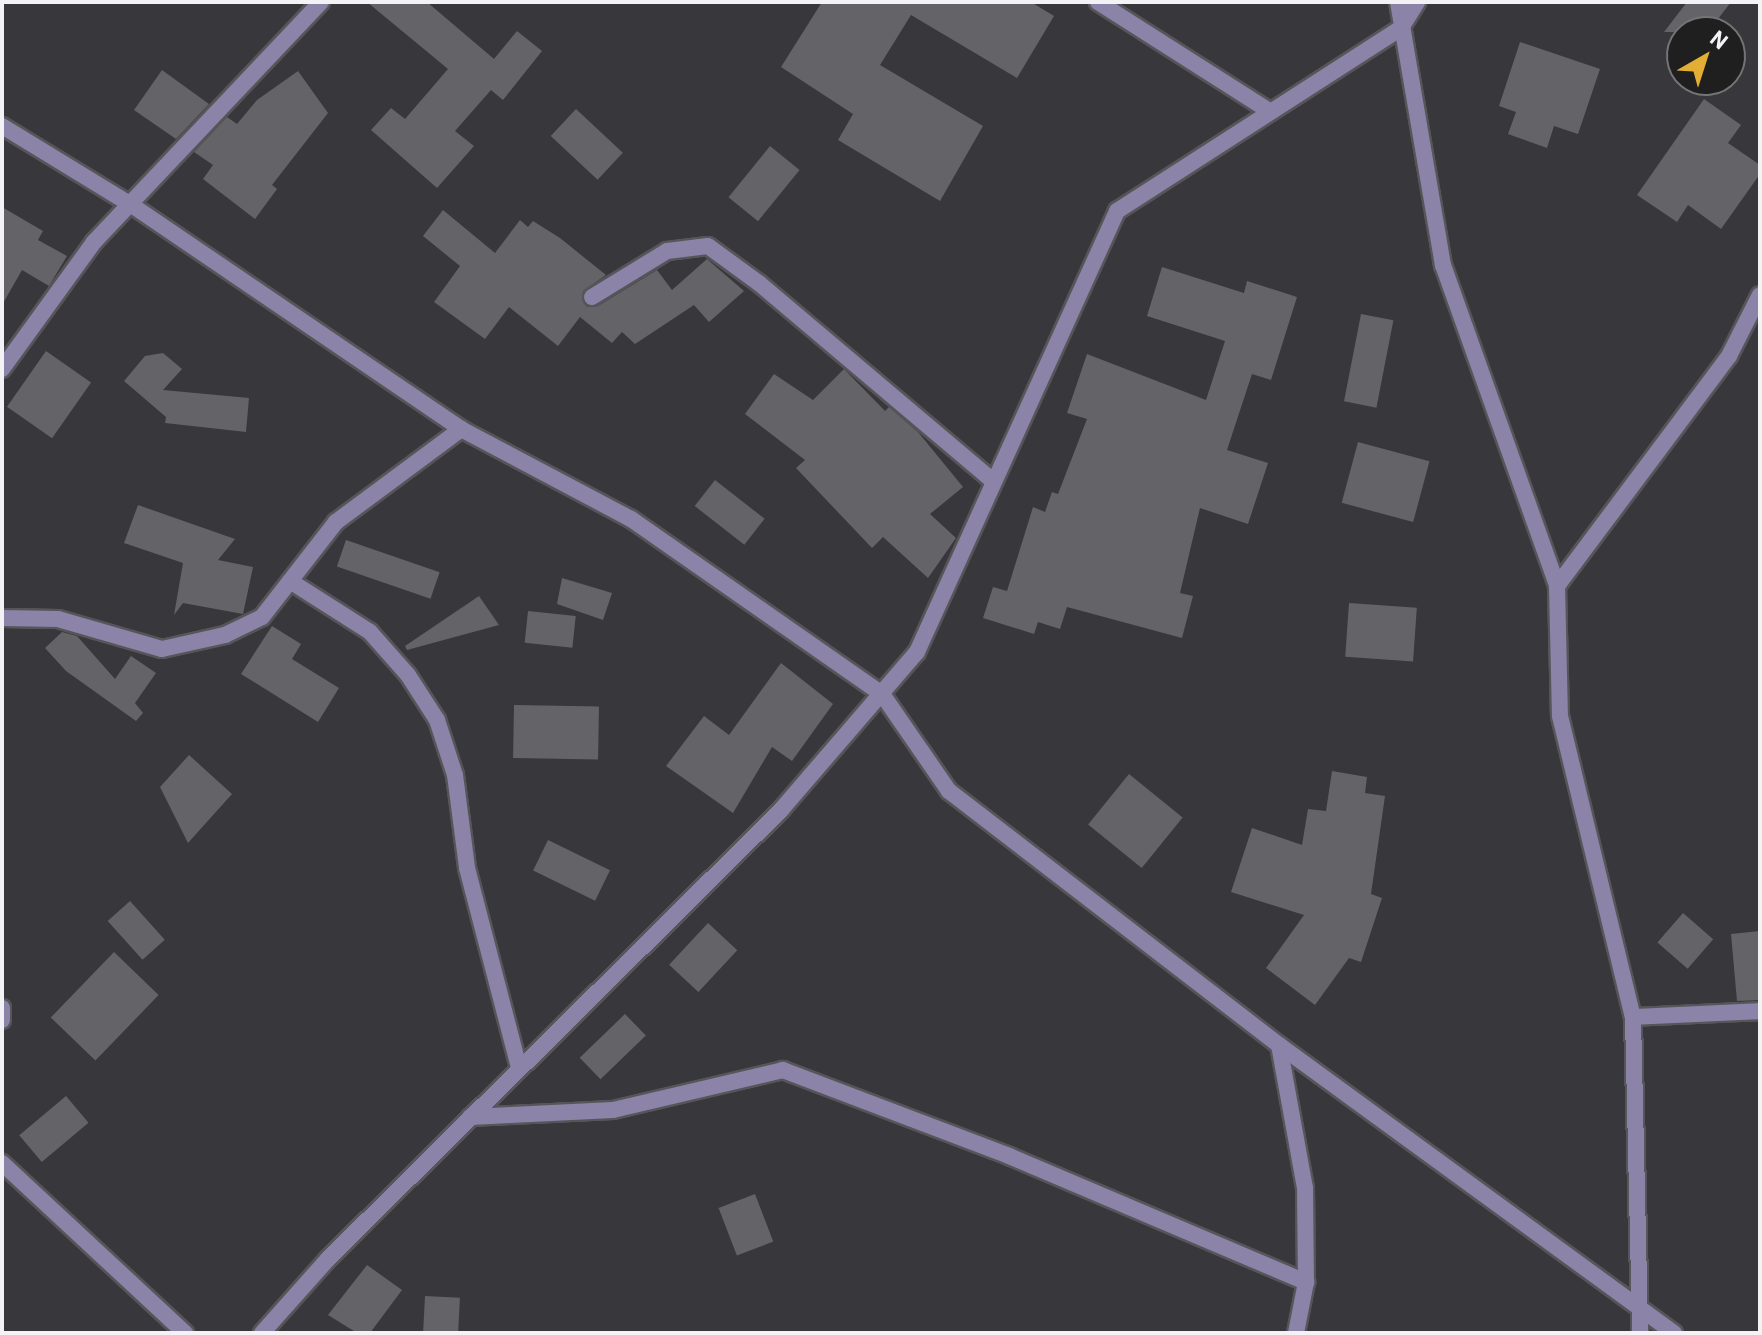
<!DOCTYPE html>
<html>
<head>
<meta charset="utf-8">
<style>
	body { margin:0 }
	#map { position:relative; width:1762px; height:1335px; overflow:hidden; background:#38373b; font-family:Barlow,sans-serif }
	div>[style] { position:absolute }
	.building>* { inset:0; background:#646367; transform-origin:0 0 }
	.roads { filter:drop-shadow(2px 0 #565559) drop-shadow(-2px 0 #565559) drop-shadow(0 2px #565559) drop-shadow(0 -2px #565559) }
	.street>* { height:16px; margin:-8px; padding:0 8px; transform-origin:8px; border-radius:8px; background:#8b83a8 }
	span { translate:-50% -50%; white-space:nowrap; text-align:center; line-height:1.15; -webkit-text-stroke:6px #1f1f20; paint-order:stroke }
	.frame { position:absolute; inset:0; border:4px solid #f3f3f5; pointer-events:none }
	.north { position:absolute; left:1666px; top:16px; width:80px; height:80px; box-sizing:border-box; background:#1f1f20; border:2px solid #747475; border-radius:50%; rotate:39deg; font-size:22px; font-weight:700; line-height:32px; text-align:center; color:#f3f3f5 }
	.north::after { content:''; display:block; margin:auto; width:28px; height:36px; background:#e2ae34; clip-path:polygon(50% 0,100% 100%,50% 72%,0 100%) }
</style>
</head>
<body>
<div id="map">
	<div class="building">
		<i style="clip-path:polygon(367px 2px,427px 2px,494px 59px,517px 31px,542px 51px,503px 100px,491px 90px,455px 131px,474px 146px,437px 188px,371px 130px,391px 108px,405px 119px,448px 69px)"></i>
		<i style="clip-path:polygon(822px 2px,1031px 2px,1054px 16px,1017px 78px,911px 15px,880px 65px,983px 126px,940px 201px,838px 140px,853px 114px,781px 67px)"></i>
		<i style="clip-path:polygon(1687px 2px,1731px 2px,1708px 32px,1664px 32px)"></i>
		<i style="clip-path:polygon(1520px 42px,1600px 69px,1578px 134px,1554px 126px,1547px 148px,1508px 134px,1516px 112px,1499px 106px)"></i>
		<i style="clip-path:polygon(162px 70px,209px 104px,176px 139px,134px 110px)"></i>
		<i style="clip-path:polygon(298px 71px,328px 113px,272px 185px,277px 189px,255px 219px,203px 179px,213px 165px,194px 152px,227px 117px,237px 124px,257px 100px)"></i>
		<i style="clip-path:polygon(1704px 99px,1741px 125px,1728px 143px,1760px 165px,1760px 174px,1721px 229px,1688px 205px,1677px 222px,1637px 195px)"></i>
		<i style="left:576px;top:109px;width:64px;height:37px;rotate:43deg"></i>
		<i style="left:770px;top:146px;width:38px;height:66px;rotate:39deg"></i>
		<i style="clip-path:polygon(2px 207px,43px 231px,38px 240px,67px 256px,49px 286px,22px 270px,2px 305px)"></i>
		<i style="clip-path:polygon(443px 210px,495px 253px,520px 220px,528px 227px,533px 221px,560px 238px,606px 275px,583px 291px,587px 307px,598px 306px,657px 270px,672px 290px,707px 259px,744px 291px,709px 322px,694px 305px,635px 344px,622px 332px,612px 343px,580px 317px,558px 346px,509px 307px,485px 339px,434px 302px,460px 266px,423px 236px)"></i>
		<i style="clip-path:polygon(1162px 267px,1244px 293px,1247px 281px,1297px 297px,1271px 380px,1252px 374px,1227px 450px,1268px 463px,1248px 524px,1200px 508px,1180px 593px,1193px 596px,1182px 638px,1067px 607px,1060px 629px,1038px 622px,1034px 634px,983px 618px,993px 587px,1007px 591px,1033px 507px,1045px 512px,1052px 492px,1058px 494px,1087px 419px,1067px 413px,1087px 354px,1206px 400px,1225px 341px,1147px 316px)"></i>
		<i style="left:1361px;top:314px;width:33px;height:89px;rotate:11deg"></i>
		<i style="left:46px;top:351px;width:55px;height:68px;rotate:35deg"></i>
		<i style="clip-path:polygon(163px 353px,182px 369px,163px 390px,249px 398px,246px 432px,165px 423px,166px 417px,124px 381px,145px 356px)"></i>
		<i style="clip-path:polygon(844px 369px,885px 411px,889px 407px,918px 432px,963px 487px,930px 514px,956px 538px,928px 578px,883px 537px,872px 548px,796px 468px,805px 460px,745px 414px,774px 374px,813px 400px)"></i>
		<i style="left:1358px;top:442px;width:74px;height:63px;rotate:15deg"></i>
		<i style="left:715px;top:480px;width:63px;height:33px;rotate:38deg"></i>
		<i style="clip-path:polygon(138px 505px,235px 539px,218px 560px,253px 567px,243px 614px,183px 603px,174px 615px,183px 563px,124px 543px)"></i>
		<i style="left:346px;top:540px;width:99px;height:28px;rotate:19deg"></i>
		<i style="clip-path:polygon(562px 578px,612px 593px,603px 620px,557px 604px)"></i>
		<i style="clip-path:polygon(479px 596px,499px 625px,407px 650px,405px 646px)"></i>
		<i style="left:1349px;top:603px;width:68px;height:54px;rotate:4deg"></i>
		<i style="left:528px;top:611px;width:48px;height:32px;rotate:6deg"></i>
		<i style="clip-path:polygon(272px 626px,301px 644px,292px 659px,339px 688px,318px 722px,241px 674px)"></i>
		<i style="clip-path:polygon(62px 632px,77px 636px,115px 679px,131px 656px,156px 673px,135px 703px,143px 713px,136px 721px,66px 671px,45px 648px)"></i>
		<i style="clip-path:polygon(781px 663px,833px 704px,792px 761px,772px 747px,733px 813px,666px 766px,704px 716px,729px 735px)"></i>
		<i style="left:514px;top:705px;width:85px;height:53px;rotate:1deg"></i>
		<i style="clip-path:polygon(189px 755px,232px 794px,188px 843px,160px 787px)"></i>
		<i style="clip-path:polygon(1332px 771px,1367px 777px,1365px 793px,1385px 796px,1371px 894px,1382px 898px,1361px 962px,1349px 958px,1315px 1005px,1266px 968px,1304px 915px,1231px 892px,1252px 828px,1302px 845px,1308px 809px,1326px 811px)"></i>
		<i style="left:1129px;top:774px;width:69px;height:65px;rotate:39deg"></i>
		<i style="left:548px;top:840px;width:69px;height:34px;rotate:26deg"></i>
		<i style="left:130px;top:901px;width:52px;height:30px;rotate:48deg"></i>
		<i style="left:1683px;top:913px;width:40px;height:39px;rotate:41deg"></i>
		<i style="left:708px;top:923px;width:40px;height:57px;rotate:43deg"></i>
		<i style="clip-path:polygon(1760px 931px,1760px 1000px,1737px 1001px,1731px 934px)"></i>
		<i style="left:114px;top:952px;width:62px;height:91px;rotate:44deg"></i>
		<i style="left:625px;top:1014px;width:30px;height:63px;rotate:46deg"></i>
		<i style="left:66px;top:1096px;width:35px;height:61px;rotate:50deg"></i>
		<i style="left:755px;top:1194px;width:51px;height:39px;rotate:69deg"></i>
		<i style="clip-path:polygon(367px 1265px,402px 1290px,370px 1333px,357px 1333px,328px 1315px)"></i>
		<i style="left:425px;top:1296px;width:35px;height:37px;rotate:3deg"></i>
	</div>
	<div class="roads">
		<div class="street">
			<i style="left:1098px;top:2px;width:203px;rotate:32.5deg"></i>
			<i style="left:1398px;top:2px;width:267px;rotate:80.3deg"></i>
			<i style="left:1443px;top:265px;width:341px;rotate:70.4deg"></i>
			<i style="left:1557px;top:586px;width:130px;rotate:88.7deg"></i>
			<i style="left:1560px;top:716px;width:310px;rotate:76.4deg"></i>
			<i style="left:1633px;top:1017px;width:316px;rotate:88.7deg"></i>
			<i style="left:2px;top:126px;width:153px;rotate:31.4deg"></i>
			<i style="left:133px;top:206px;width:397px;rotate:34.2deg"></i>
			<i style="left:461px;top:429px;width:192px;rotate:27.9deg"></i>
			<i style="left:631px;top:519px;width:306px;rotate:34.9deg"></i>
			<i style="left:882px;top:694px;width:118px;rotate:55.4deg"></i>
			<i style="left:949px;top:791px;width:416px;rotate:37.6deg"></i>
			<i style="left:1279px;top:1045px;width:489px;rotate:36.1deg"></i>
			<i style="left:592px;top:297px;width:88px;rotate:-31.5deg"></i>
			<i style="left:667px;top:251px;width:41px;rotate:-7deg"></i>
			<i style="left:708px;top:246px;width:64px;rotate:36.2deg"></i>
			<i style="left:760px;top:284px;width:305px;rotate:40.2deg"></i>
			<i style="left:2px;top:369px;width:157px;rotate:-54.1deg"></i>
			<i style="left:94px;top:242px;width:330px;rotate:-46.6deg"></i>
			<i style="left:290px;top:581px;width:95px;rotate:32.5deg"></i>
			<i style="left:370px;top:632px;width:57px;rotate:48.5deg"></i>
			<i style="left:408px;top:675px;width:54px;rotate:57.2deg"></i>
			<i style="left:437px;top:720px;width:58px;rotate:71.9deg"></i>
			<i style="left:455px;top:775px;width:94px;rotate:82.6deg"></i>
			<i style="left:467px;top:868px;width:207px;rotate:75.4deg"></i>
			<i style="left:1557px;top:586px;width:287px;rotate:-53.2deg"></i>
			<i style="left:1729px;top:356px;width:68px;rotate:-63.1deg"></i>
			<i style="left:2px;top:618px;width:56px;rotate:1deg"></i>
			<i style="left:58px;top:619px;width:108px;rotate:16.1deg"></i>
			<i style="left:162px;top:649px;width:65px;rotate:-12.5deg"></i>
			<i style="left:225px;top:635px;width:41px;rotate:-25.9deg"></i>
			<i style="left:262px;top:617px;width:120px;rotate:-52.1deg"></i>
			<i style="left:336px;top:522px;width:156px;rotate:-36.6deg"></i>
			<i style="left:2px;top:1008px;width:12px;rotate:90deg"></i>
			<i style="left:1633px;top:1017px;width:127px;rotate:-2.7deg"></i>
			<i style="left:1279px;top:1045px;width:145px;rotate:79.7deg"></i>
			<i style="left:1305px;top:1188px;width:94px;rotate:89.4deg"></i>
			<i style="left:1306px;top:1282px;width:52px;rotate:101.1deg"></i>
			<i style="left:470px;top:1117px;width:143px;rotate:-2.8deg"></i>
			<i style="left:613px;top:1110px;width:175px;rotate:-13.2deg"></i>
			<i style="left:783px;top:1070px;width:242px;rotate:20.8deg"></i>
			<i style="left:1009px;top:1156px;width:323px;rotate:23deg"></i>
			<i style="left:2px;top:1163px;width:250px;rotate:42.9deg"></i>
			<i style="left:262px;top:1333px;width:99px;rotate:-48.3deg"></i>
			<i style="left:328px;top:1259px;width:638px;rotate:-44.75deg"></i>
			<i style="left:781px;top:810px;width:208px;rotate:-49.3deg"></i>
			<i style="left:917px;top:652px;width:484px;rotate:-65.6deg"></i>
			<i style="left:1117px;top:211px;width:338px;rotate:-32.8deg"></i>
			<i style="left:1401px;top:28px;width:31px;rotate:-58deg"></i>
		</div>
	</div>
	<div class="frame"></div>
	<div class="north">N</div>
</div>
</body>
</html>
